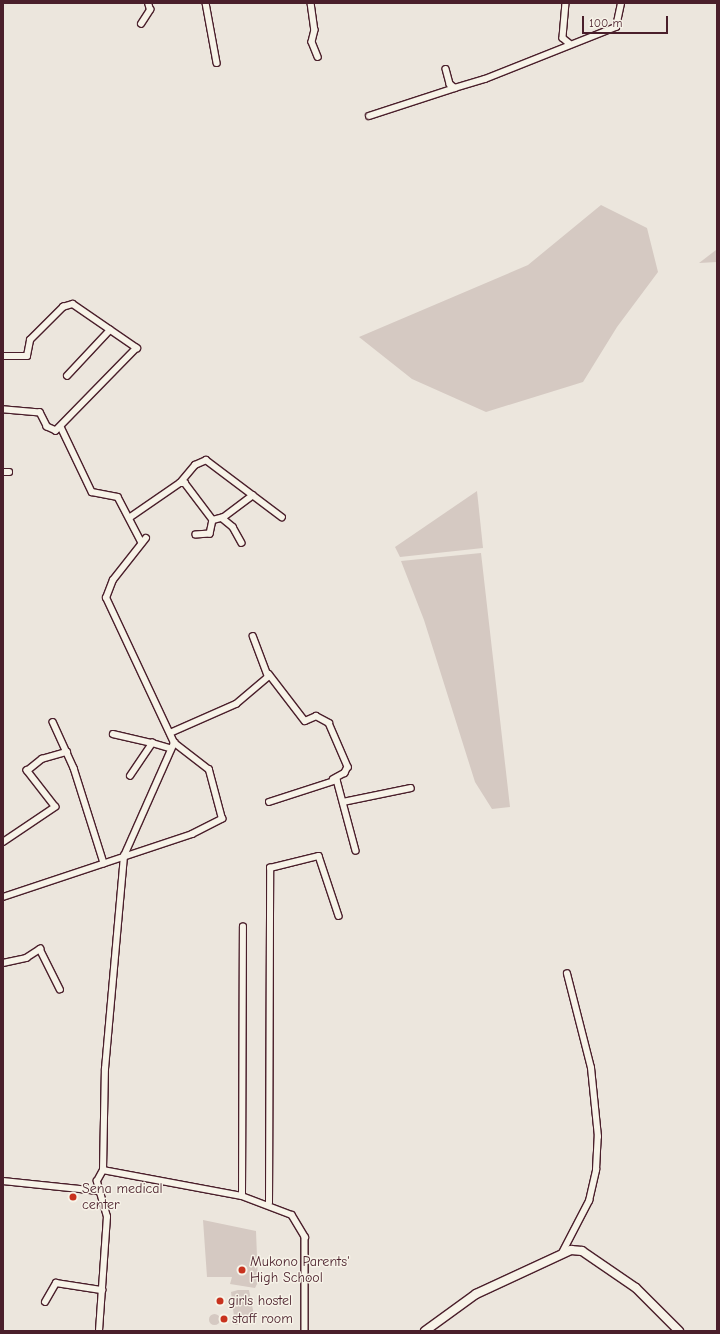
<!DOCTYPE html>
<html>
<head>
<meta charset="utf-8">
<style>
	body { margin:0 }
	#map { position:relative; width:720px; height:1334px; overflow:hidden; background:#ece6dd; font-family:"Comic Neue",sans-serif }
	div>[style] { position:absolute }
	.green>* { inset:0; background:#d5c9c2 }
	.round { border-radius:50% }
	.roads { filter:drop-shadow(1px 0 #4a1f2b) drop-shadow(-1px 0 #4a1f2b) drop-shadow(0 1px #4a1f2b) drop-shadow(0 -1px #4a1f2b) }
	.street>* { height:5.5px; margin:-2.75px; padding:0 2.75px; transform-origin:2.75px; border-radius:2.75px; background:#f7f3e8 }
	.secondary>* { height:8px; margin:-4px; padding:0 4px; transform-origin:4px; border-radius:4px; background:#f7f3e8 }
	.dots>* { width:11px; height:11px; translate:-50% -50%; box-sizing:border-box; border:2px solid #f7f3e8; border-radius:50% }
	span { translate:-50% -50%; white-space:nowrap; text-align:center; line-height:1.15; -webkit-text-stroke:3px #f7f3e8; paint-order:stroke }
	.poi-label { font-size:14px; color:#4a1f2b }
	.left { translate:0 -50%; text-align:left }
	.frame { position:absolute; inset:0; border:4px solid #4a1f2b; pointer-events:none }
	.scale { position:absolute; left:582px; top:16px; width:86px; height:18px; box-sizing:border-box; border:2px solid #4a1f2b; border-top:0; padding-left:5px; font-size:12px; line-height:14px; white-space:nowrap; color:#4a1f2b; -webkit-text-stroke:3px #f7f3e8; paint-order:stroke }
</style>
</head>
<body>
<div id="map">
	<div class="green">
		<i style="clip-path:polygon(601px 205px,647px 228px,658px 272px,617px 327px,583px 382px,486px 412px,412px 379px,359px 337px,528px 265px)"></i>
		<i style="clip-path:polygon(716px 250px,717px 262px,699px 263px)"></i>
		<i style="clip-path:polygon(477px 491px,483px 548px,400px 557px,395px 547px)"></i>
		<i style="clip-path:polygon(481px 553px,510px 807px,492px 809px,475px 782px,424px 620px,401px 561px)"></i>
		<i style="clip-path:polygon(203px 1220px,256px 1231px,258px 1282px,255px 1288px,230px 1284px,232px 1277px,207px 1277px)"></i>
		<i style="clip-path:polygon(238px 1290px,249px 1290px,255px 1320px,235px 1325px,231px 1292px)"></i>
		<i class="round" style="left:208.5px;top:1313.5px;width:11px;height:11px"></i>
	</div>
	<div class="roads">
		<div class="street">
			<i style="left:206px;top:3px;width:61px;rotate:79.6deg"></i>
			<i style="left:311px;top:3px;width:27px;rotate:82deg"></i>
			<i style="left:315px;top:30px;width:12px;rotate:104deg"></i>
			<i style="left:312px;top:42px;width:16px;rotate:68deg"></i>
			<i style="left:566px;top:3px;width:35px;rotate:95deg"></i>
			<i style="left:563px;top:38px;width:8px;rotate:40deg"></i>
			<i style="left:141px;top:24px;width:17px;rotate:-57deg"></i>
			<i style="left:150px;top:10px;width:7px;rotate:-106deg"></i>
			<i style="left:446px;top:69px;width:16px;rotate:75deg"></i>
			<i style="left:450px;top:84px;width:6px;rotate:39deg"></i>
			<i style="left:455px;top:88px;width:31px;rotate:-17deg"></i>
			<i style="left:485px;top:79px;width:141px;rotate:-21.7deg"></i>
			<i style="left:616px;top:27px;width:25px;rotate:-78deg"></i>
			<i style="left:369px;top:116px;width:90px;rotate:-18deg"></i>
			<i style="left:3px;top:356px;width:24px"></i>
			<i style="left:27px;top:356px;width:16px;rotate:-79deg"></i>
			<i style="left:30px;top:340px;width:47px;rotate:-45deg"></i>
			<i style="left:63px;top:307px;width:10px;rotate:-17deg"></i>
			<i style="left:73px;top:304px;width:78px;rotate:34.5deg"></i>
			<i style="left:137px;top:348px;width:116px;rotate:134.3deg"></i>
			<i style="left:56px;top:431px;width:10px;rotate:-156deg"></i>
			<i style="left:47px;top:427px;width:16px;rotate:-117deg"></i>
			<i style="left:40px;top:413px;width:37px;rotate:-175deg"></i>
			<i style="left:67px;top:376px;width:63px;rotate:-46.9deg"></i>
			<i style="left:61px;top:427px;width:72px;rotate:64.5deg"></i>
			<i style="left:92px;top:492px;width:26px;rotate:11deg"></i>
			<i style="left:118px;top:497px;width:50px;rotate:62.4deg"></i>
			<i style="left:3px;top:472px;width:6px"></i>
			<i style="left:180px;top:483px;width:23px;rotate:-50deg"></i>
			<i style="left:195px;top:465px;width:12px;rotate:-24deg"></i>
			<i style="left:206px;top:460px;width:95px;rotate:36.9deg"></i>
			<i style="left:129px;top:518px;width:62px;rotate:-34.5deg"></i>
			<i style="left:180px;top:483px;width:5px"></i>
			<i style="left:185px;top:483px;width:46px;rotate:52.9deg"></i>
			<i style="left:213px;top:520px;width:14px;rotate:102deg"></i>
			<i style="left:210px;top:534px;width:14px;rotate:176deg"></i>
			<i style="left:222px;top:518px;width:14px;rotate:39deg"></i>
			<i style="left:233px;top:527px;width:18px;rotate:61deg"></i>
			<i style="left:213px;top:520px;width:11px;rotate:-15deg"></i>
			<i style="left:224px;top:517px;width:36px;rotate:-37deg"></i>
			<i style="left:269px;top:674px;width:59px;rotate:52.5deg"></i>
			<i style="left:305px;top:721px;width:12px;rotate:-24deg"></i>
			<i style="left:316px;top:716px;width:15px;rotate:28deg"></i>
			<i style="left:329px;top:723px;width:48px;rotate:66.6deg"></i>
			<i style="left:348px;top:767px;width:7px;rotate:117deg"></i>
			<i style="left:345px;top:773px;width:13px;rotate:151deg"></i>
			<i style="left:53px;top:722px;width:51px;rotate:65.5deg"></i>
			<i style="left:74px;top:768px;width:100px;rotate:72.5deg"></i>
			<i style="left:170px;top:733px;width:72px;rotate:-23.7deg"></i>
			<i style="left:236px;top:704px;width:42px;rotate:-40.2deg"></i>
			<i style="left:268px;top:677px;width:43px;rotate:-110.6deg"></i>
			<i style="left:113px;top:734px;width:40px;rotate:13deg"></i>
			<i style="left:130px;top:776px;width:40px;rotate:-56deg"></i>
			<i style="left:152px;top:743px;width:19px;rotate:16deg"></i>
			<i style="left:269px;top:802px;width:71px;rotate:-17.9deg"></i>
			<i style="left:337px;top:780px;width:73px;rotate:75deg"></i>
			<i style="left:343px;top:802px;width:69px;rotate:-11.6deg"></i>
			<i style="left:3px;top:842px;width:63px;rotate:-33.9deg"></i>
			<i style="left:55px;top:807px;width:46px;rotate:-127.9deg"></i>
			<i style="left:27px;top:771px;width:19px;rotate:-39deg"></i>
			<i style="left:42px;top:759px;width:26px;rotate:-16deg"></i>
			<i style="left:3px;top:897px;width:199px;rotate:-18.4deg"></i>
			<i style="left:192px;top:834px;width:34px;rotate:-27deg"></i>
			<i style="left:222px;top:819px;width:51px;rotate:-104.9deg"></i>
			<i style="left:209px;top:770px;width:44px;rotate:-142.4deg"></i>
			<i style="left:174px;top:743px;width:160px;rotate:-115.1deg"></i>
			<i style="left:106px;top:598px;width:19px;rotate:-69deg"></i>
			<i style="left:113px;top:580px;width:53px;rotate:-51.8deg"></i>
			<i style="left:3px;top:963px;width:24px;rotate:-12deg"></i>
			<i style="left:26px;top:958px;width:17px;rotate:-33deg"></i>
			<i style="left:40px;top:949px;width:45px;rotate:63.4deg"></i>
			<i style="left:103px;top:1170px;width:141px;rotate:10.6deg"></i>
			<i style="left:242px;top:1196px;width:53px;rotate:20.8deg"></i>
			<i style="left:292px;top:1215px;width:26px;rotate:59deg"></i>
			<i style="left:305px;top:1237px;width:94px;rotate:90deg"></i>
			<i style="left:3px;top:1181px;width:96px;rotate:6deg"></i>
			<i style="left:242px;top:1196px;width:269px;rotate:-89.8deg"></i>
			<i style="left:269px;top:1203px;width:335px;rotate:-89.8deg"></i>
			<i style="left:270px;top:868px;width:50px;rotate:-13.8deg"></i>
			<i style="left:319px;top:856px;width:63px;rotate:71.6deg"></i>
			<i style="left:562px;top:1253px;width:59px;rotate:-62.6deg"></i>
			<i style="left:589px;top:1201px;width:32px;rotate:-77deg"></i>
			<i style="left:596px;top:1170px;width:33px;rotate:-87deg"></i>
			<i style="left:598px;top:1137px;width:69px;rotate:-95.8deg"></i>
			<i style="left:591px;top:1068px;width:97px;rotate:-104.3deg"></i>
			<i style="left:45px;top:1302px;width:22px;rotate:-60deg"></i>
			<i style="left:56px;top:1283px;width:47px;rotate:8.7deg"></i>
			<i style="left:99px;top:1331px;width:114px;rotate:-86deg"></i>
			<i style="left:107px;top:1217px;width:37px;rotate:-106deg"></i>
			<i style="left:97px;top:1181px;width:13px;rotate:-61deg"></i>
			<i style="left:103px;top:1170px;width:101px;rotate:-88.9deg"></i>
			<i style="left:105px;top:1069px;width:214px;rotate:-84.9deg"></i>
			<i style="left:124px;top:856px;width:124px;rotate:-66.1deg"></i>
		</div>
		<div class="secondary">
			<i style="left:425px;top:1331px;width:63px;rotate:-36deg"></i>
			<i style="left:476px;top:1294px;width:105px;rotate:-24.9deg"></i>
			<i style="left:571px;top:1250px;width:11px;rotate:5deg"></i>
			<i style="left:582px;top:1251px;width:65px;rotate:34.4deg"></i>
			<i style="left:636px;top:1288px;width:61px;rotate:45deg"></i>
		</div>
	</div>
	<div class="dots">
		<i style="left:73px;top:1197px;background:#c8321e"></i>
		<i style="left:242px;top:1270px;background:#c8321e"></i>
		<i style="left:220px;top:1301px;background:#c8321e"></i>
		<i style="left:224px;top:1319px;background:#c8321e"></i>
	</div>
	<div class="poi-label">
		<span class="left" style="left:82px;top:1197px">Sena medical<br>center</span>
		<span class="left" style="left:250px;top:1270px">Mukono Parents'<br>High School</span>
		<span class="left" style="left:228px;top:1301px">girls hostel</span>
		<span class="left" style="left:232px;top:1319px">staff room</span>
	</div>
	<div class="frame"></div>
	<div class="scale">100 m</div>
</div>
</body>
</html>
